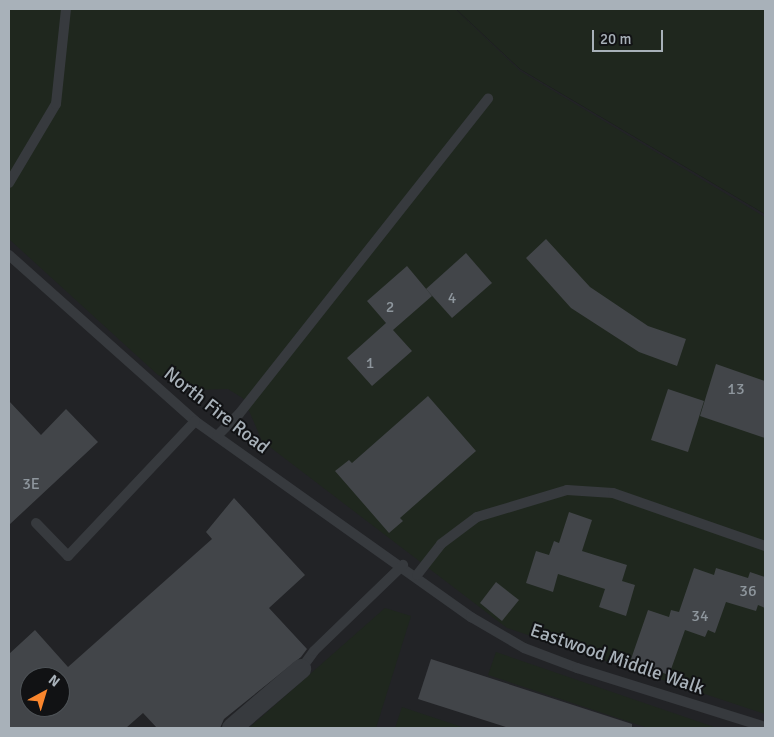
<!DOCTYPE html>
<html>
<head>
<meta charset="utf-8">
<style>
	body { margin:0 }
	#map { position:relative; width:774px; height:737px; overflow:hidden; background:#161719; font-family:Signika,sans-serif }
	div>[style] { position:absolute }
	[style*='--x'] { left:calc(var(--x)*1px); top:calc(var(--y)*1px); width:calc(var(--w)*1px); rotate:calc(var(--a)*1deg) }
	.built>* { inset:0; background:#222326 }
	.green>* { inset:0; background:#1f271e }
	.building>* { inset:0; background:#424549 }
	.lane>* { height:10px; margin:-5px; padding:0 5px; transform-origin:5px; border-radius:5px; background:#373a3e }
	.street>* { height:20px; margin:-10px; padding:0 10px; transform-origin:10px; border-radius:10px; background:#373a3e }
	span { translate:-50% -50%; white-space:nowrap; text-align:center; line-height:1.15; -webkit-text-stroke:4px #111214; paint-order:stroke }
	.number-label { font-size:16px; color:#8e969d }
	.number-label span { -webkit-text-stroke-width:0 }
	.street-label { font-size:19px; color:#a8b1b9 }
	.frame { position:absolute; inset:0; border:10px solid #a8b1b9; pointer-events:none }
	.north { position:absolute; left:20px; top:667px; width:50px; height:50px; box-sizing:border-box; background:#111214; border:1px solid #4d5256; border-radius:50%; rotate:39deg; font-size:14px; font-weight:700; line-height:20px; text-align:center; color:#a8b1b9 }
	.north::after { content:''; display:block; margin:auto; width:18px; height:22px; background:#fa862d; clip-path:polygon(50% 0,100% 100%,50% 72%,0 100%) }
	.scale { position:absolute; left:592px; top:30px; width:71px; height:22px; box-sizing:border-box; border:2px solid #a8b1b9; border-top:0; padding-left:6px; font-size:15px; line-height:18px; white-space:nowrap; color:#a8b1b9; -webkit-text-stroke:4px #111214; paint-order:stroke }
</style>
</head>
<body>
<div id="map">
	<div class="built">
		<div style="clip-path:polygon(evenodd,9px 9px,456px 9px,520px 69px,765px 214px,765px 728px,9px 728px,9px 9px,30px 677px,60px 677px,60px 707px,30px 707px,30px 677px)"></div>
	</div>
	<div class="green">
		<div style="clip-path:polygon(9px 9px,455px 9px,520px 71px,765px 217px,765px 714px,507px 628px,262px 441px,244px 399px,228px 389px,195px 390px,158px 375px,9px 239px)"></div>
		<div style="clip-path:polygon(456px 9px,765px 9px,765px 214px,520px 69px)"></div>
		<div style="clip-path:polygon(385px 608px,411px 616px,376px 728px,249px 728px)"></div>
		<div style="clip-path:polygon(496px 652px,717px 728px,648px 728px,488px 675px)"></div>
		<div style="clip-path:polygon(402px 707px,465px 728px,395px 728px)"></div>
	</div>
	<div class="building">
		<div style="clip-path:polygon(546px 239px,590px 287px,648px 326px,686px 339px,677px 366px,639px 352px,571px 308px,526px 258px)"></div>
		<div style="clip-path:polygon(466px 253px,492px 283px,452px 318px,426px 289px)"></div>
		<div style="clip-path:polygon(407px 266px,432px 296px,393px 330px,412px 351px,372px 386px,347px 358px,386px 323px,367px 301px)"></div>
		<div style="clip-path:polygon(716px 364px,765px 381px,765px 438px,700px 416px)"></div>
		<div style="clip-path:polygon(668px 389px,704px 401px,688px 452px,651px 440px)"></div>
		<div style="clip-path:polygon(428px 396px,476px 451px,400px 518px,403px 521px,389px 533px,335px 471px,349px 460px,352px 463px)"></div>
		<div style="clip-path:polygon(9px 401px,41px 435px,66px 409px,98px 442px,9px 525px)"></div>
		<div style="clip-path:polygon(evenodd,234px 498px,305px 575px,269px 608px,307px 649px,301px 657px,224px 719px,220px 728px,157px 728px,143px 713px,126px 728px,9px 728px,9px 654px,35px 630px,68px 667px,212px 539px,206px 532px,234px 498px,30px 677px,60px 677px,60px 707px,30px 707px,30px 677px)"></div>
		<div style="clip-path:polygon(569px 512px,592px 520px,582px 551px,627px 565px,622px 581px,635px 585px,626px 616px,599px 607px,605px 589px,558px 574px,553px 592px,526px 583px,536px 551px,549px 555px,554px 541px,559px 543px)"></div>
		<div style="clip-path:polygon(694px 568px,714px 575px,716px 568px,748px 578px,750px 572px,765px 577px,765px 608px,758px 605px,756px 611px,726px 602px,715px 633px,708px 630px,705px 637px,685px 630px,669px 675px,630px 662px,648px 610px,669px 617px,671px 610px,679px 612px)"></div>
		<div style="clip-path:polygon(496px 582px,519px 600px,502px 621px,480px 603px)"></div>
		<div style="clip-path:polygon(431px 659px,632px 724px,632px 728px,509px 728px,418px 699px)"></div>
	</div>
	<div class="lane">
		<div style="--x:9;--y:183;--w:92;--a:-59.3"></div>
		<div style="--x:56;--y:104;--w:96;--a:-84"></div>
		<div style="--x:9;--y:255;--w:249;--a:41.7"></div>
		<div style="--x:195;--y:421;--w:339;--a:35.4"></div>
		<div style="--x:471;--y:617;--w:61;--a:30.3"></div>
		<div style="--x:524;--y:648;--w:57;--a:20.7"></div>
		<div style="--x:577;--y:668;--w:197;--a:17.4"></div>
		<div style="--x:217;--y:436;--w:31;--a:-45"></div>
		<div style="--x:239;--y:414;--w:402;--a:-51.7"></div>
		<div style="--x:36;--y:523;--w:46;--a:45.9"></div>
		<div style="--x:68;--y:556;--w:185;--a:-46.7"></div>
		<div style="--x:417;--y:575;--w:39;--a:-52"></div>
		<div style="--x:441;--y:544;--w:45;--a:-36.9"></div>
		<div style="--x:477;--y:517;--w:94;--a:-16.7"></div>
		<div style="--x:567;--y:490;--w:46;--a:3.7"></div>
		<div style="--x:613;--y:493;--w:161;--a:19.2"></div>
		<div style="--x:301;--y:669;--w:22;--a:-54"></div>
		<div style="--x:314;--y:651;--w:124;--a:-44"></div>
	</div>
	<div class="street">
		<div style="--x:232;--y:728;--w:91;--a:-40.5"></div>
	</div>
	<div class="number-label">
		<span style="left:452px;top:298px">4</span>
		<span style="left:390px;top:307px">2</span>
		<span style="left:370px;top:363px">1</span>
		<span style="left:736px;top:389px">13</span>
		<span style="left:31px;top:484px">3E</span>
		<span style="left:748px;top:591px">36</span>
		<span style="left:700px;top:616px">34</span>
	</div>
	<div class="street-label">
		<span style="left:216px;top:411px;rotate:38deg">North Fire Road</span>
		<span style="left:617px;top:660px;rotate:19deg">Eastwood Middle Walk</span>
	</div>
	<div class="frame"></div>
	<div class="north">N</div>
	<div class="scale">20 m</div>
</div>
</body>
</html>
